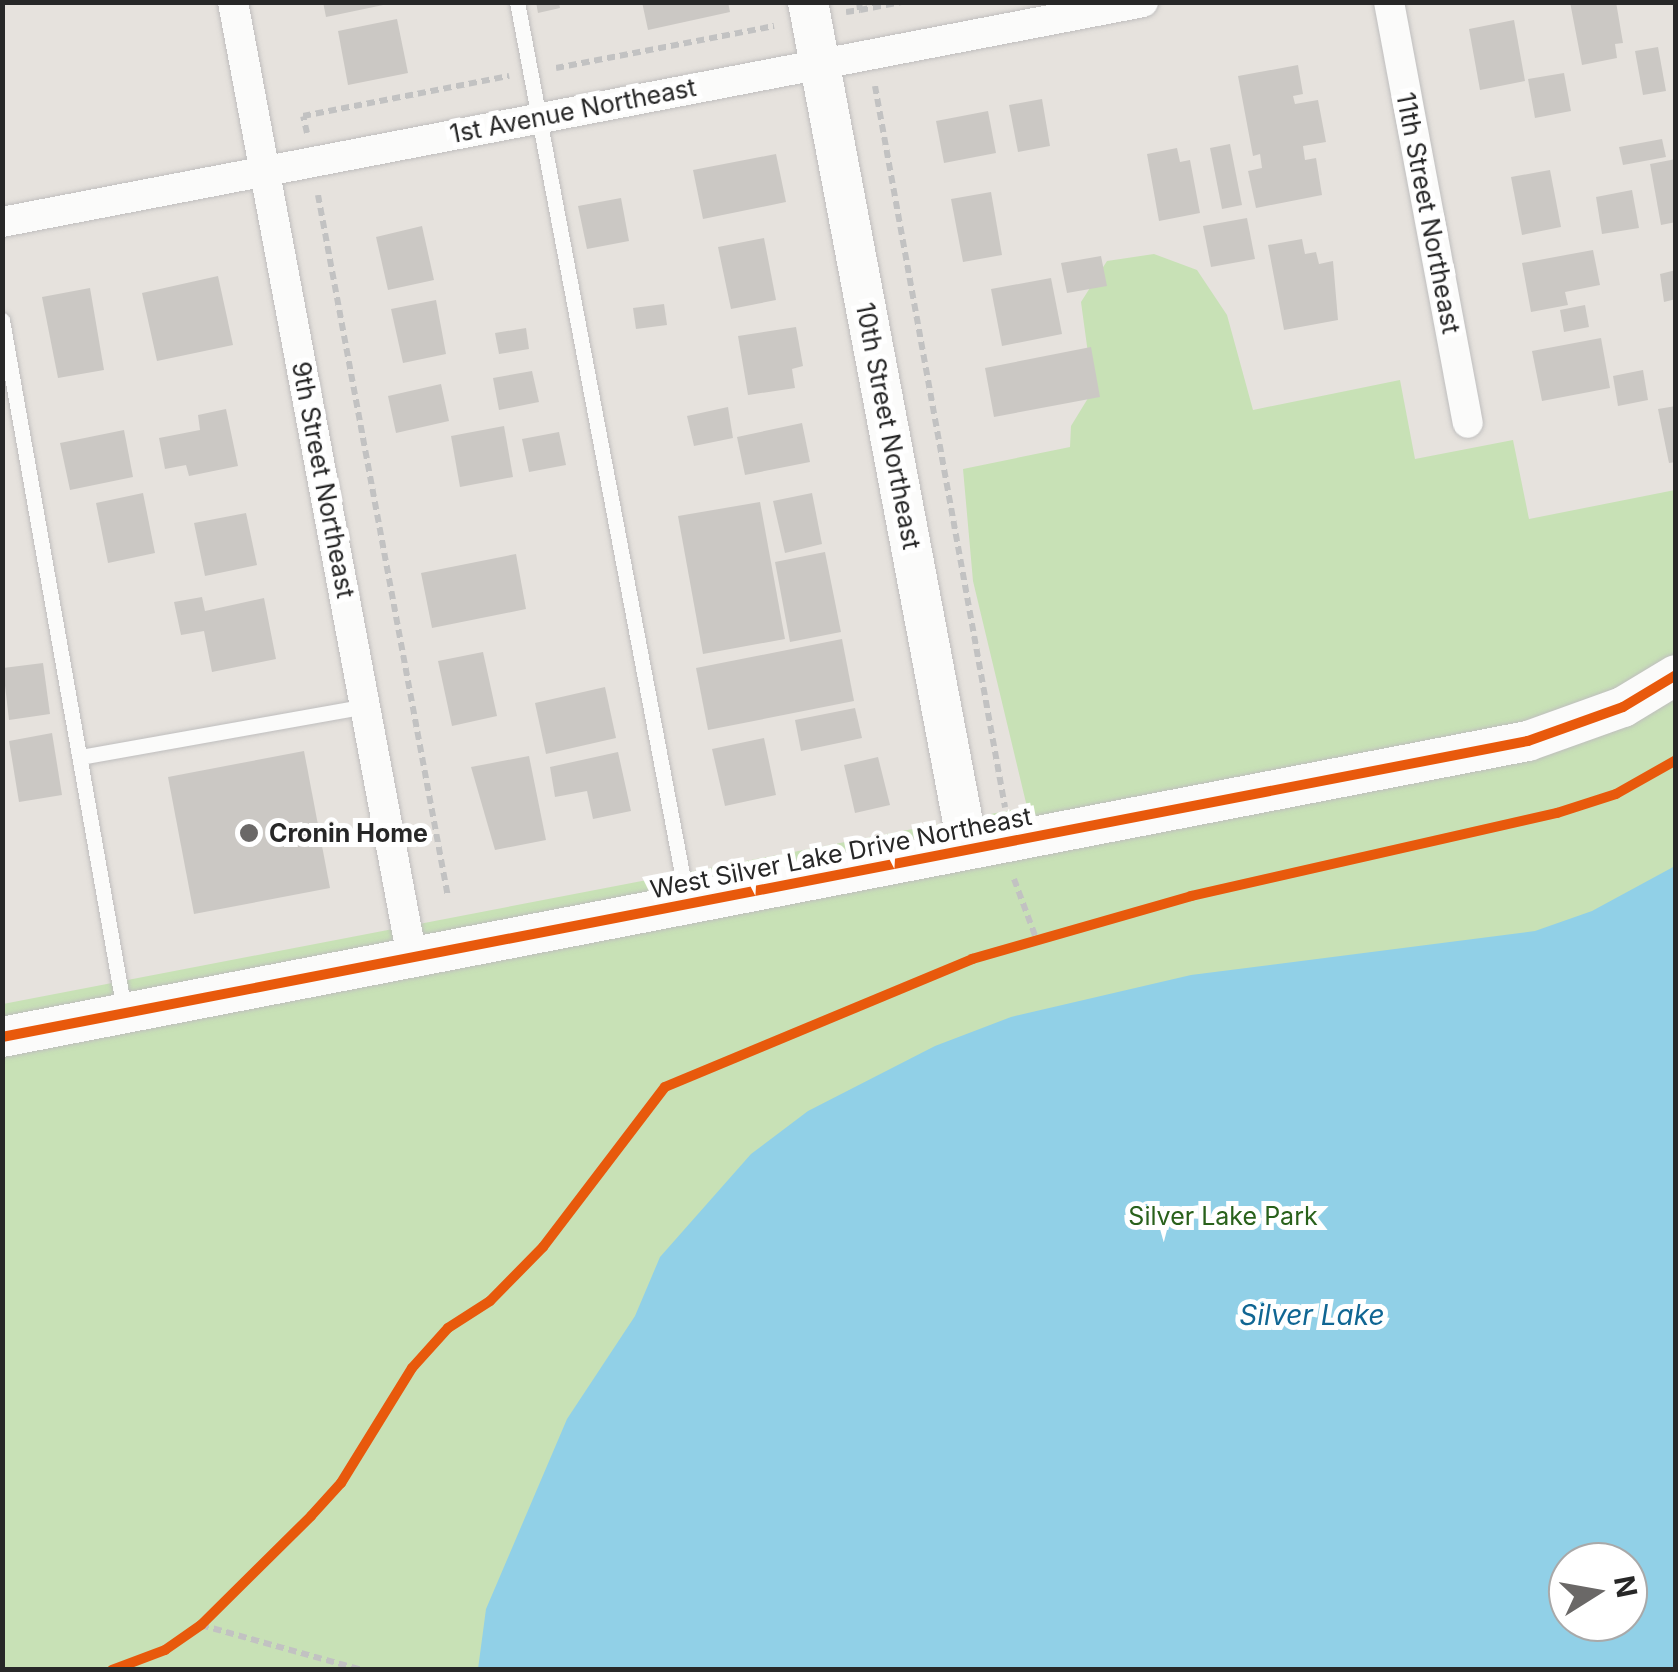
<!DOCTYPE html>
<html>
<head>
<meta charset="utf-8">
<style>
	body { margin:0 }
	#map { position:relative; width:1678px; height:1672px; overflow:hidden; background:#e6e2dd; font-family:Inter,sans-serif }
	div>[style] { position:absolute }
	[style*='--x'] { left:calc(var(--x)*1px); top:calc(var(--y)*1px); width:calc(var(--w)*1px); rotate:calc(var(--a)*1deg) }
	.green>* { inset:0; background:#c8e1b6 }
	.water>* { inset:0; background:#91d0e7 }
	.building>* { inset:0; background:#cbc8c4 }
	.path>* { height:6px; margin-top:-3px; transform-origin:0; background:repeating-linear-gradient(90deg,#c2c2c2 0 8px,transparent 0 13px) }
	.roads { filter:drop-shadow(0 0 2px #bfbebe) drop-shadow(0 0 2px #bfbebe) }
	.lane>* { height:15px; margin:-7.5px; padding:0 7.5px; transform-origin:7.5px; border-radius:7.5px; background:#fbfbfa }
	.street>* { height:30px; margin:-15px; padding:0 15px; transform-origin:15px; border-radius:15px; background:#fbfbfa }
	.secondary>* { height:40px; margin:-20px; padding:0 20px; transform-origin:20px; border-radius:20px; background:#fbfbfa }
	.cycleway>* { height:10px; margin:-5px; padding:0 5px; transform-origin:5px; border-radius:5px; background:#e8590c }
	.dots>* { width:28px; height:28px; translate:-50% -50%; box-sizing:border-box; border:5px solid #fff; border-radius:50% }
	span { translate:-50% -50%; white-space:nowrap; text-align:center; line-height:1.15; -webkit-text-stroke:10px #fff; paint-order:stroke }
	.street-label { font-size:25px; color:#272727 }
	.poi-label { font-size:25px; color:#272727; font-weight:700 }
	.left { translate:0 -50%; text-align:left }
	.park-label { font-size:25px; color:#29611b }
	.water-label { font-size:28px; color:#106693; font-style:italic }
	.frame { position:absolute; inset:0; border:5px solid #272727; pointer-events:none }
	.north { position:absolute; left:1548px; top:1542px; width:100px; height:100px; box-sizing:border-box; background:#fff; border:2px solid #a9a9a9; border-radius:50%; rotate:79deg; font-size:28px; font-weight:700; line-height:40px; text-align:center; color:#272727 }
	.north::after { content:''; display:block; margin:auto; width:35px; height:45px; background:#6a6867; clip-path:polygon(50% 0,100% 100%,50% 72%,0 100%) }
</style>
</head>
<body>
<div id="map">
	<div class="green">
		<div style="clip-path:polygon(evenodd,1154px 254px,1197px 270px,1227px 315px,1253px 410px,1400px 380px,1415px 459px,1513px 440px,1529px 519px,1675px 490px,1675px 1669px,3px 1670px,3px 1004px,1027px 807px,973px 581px,963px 469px,1070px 447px,1071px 426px,1093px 390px,1081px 302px,1107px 261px,1154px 254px,1568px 1562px,1628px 1562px,1628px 1622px,1568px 1622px,1568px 1562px)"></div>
	</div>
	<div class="water">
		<div style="clip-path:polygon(evenodd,1675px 866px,1675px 1669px,478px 1669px,486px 1609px,567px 1419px,635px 1316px,660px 1257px,751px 1154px,808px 1111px,935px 1046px,1011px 1017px,1191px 975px,1535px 931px,1592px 911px,1675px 866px,1568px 1562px,1628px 1562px,1628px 1622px,1568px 1622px,1568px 1562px)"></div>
	</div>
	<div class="building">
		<div style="clip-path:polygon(323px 2px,388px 2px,388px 4px,326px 17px)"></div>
		<div style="clip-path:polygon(536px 2px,559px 2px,560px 8px,538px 13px)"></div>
		<div style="clip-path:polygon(642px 2px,728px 2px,730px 12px,648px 30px)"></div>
		<div style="clip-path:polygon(1570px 2px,1616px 2px,1623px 43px,1615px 44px,1617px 58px,1582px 65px)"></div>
		<div style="clip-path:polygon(397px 19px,408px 73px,348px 85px,338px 31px)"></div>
		<div style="clip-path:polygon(1514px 20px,1525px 81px,1480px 90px,1469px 29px)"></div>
		<div style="clip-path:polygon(1658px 47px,1666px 91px,1643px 95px,1635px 51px)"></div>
		<div style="clip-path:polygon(1298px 65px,1303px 94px,1293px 96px,1295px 104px,1318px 100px,1326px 142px,1303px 146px,1305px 160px,1316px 158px,1322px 195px,1256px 208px,1248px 171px,1262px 168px,1260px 154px,1253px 156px,1238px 76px)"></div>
		<div style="clip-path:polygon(1564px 73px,1571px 111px,1535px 118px,1528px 79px)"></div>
		<div style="clip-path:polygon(1042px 99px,1050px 146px,1018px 152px,1009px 105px)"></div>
		<div style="clip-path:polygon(988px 111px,996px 153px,944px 163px,936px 121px)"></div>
		<div style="clip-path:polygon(1662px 139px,1666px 157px,1623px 165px,1619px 147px)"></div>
		<div style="clip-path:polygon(1230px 144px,1242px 205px,1222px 209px,1210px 148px)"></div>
		<div style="clip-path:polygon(1177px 148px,1180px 162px,1190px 160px,1200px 213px,1159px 221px,1147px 154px)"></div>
		<div style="clip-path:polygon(776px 154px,786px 202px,703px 219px,693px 170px)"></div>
		<div style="clip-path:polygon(1676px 159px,1676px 222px,1661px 225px,1650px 164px)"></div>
		<div style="clip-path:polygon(1550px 170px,1561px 227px,1522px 235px,1511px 177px)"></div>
		<div style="clip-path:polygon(1632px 190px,1639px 228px,1602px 234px,1596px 197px)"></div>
		<div style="clip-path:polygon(991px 192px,1002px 255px,963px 262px,951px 199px)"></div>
		<div style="clip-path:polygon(621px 198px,629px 241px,587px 249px,578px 206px)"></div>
		<div style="clip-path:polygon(1247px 218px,1255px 259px,1211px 267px,1203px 226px)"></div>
		<div style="clip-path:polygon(422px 226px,434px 280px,388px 290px,376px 237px)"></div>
		<div style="clip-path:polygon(764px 238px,776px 300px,731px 309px,718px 247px)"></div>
		<div style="clip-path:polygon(1302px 239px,1305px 254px,1316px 252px,1319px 264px,1333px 261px,1338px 320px,1284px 330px,1268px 245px)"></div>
		<div style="clip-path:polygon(1593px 250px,1600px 285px,1565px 292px,1568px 305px,1531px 312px,1522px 263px)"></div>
		<div style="clip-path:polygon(1101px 256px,1107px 286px,1067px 293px,1061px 263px)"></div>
		<div style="clip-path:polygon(1676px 270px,1676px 299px,1664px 302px,1660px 274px)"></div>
		<div style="clip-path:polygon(218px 276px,233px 345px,157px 361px,142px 293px)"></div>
		<div style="clip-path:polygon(1051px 278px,1062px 334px,1002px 346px,991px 289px)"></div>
		<div style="clip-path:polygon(90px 288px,104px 370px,58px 378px,42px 297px)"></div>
		<div style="clip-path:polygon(436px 300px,446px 354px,403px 363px,391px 309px)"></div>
		<div style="clip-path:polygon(664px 304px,667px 325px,636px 329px,633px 308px)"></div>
		<div style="clip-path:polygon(1585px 305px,1589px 327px,1564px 332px,1560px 310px)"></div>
		<div style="clip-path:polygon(796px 327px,803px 366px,792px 369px,795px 388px,748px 395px,738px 336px)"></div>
		<div style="clip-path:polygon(526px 328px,529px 349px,499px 354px,495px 333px)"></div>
		<div style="clip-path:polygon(1601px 338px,1610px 388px,1542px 401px,1532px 351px)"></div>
		<div style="clip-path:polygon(1091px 347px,1100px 397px,994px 417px,985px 368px)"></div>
		<div style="clip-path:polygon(1643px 370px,1648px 400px,1618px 406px,1613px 376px)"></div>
		<div style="clip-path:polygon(532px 371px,539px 402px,499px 410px,493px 378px)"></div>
		<div style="clip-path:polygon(441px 384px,449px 421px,396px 433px,388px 396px)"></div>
		<div style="clip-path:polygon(1676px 406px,1676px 462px,1669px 463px,1658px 409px)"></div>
		<div style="clip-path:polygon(728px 407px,733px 438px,694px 446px,687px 416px)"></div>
		<div style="clip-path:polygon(226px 409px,238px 466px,189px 476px,186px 465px,165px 469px,159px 438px,200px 430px,198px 415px)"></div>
		<div style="clip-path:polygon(802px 423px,810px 462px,745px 475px,737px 437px)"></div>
		<div style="clip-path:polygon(504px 426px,513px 477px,460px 487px,451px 436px)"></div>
		<div style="clip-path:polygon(124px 430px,133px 477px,70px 490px,60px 443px)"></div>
		<div style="clip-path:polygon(559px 432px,566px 465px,529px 472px,522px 439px)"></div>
		<div style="clip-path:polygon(143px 493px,155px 553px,108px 563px,96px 503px)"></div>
		<div style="clip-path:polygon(812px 493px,822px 544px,785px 553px,773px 501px)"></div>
		<div style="clip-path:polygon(760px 502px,785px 639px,703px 654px,678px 516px)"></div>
		<div style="clip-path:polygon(246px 513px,257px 565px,205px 576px,194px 523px)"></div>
		<div style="clip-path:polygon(825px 552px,841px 632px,790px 642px,775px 562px)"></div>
		<div style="clip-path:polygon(516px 554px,526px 609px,432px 628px,421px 573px)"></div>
		<div style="clip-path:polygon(202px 597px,205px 611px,264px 598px,276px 659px,212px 672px,204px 631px,181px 635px,174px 602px)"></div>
		<div style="clip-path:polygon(842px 639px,854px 701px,708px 730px,696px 668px)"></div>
		<div style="clip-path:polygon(483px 652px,497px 716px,452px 726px,438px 661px)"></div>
		<div style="clip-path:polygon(43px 663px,50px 714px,9px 720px,3px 668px)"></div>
		<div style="clip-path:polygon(605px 687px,616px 738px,546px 754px,535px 703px)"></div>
		<div style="clip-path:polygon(855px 708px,862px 738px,801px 751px,795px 720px)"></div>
		<div style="clip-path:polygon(52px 733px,62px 795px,19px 802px,9px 741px)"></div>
		<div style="clip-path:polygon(764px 738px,776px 795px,725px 806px,712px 749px)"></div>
		<div style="clip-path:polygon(304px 751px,330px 888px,194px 914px,168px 777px)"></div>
		<div style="clip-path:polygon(618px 752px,631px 811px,593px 819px,587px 791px,555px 797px,550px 767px)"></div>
		<div style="clip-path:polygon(529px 756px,546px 840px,495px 850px,471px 767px)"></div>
		<div style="clip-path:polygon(878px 757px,890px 805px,855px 813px,844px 765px)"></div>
	</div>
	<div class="path">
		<div style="--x:860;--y:10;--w:42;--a:-11"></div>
		<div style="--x:846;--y:12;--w:14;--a:-8"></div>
		<div style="--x:860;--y:10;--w:8;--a:-97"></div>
		<div style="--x:556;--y:68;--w:222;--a:-10.9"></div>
		<div style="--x:875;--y:86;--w:733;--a:79.78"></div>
		<div style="--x:307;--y:133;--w:17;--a:-103"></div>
		<div style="--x:303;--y:116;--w:210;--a:-11"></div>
		<div style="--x:318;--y:195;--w:714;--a:79.51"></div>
		<div style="--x:1014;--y:879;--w:63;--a:69.6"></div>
		<div style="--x:201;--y:1625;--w:167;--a:15.6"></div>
	</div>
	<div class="roads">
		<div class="lane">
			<div style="--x:517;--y:2;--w:914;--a:79.28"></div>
			<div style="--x:2;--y:320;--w:701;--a:79.97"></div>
			<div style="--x:80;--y:757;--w:290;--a:-10.1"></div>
		</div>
		<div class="street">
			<div style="--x:233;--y:2;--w:973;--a:79.39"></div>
			<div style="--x:1389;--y:2;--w:428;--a:79.4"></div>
			<div style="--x:2;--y:222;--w:1162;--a:-10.91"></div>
		</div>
		<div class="secondary">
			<div style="--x:808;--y:2;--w:862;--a:79.3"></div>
			<div style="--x:2;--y:1037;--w:1554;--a:-10.98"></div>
			<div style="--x:1528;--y:741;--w:101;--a:-19.7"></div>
			<div style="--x:1623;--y:707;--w:62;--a:-31.1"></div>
		</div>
	</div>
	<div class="cycleway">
		<div style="--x:2;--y:1037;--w:1554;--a:-10.98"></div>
		<div style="--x:1528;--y:741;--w:101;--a:-19.7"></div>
		<div style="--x:1623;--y:707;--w:62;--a:-31.1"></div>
		<div style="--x:112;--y:1670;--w:57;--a:-20.7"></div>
		<div style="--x:165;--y:1650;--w:44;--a:-34.8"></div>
		<div style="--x:201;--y:1625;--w:155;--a:-44.7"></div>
		<div style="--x:311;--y:1516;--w:45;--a:-47.7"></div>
		<div style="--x:341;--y:1483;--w:135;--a:-58.3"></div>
		<div style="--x:412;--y:1368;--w:54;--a:-48"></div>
		<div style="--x:448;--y:1328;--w:50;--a:-32.7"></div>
		<div style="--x:490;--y:1301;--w:76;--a:-45.5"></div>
		<div style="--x:543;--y:1247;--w:201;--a:-52.7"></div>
		<div style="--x:665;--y:1087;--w:333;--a:-22.6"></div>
		<div style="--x:972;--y:959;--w:228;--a:-16"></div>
		<div style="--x:1191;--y:896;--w:375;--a:-12.8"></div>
		<div style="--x:1557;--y:813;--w:62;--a:-17.9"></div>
		<div style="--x:1616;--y:794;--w:69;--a:-29.5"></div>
	</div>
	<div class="dots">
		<div style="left:249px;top:833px;background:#6a6867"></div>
	</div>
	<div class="street-label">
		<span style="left:573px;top:111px;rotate:-11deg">1st Avenue Northeast</span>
		<span style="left:1428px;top:213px;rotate:79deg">11th Street Northeast</span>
		<span style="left:888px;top:426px;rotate:79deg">10th Street Northeast</span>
		<span style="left:323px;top:480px;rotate:79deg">9th Street Northeast</span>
		<span style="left:841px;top:853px;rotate:-11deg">West Silver Lake Drive Northeast</span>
	</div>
	<div class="poi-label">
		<span class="left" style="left:269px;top:833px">Cronin Home</span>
	</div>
	<div class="park-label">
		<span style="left:1223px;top:1216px">Silver Lake Park</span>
	</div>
	<div class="water-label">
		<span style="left:1312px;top:1315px">Silver Lake</span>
	</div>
	<div class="frame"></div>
	<div class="north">N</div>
</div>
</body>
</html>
